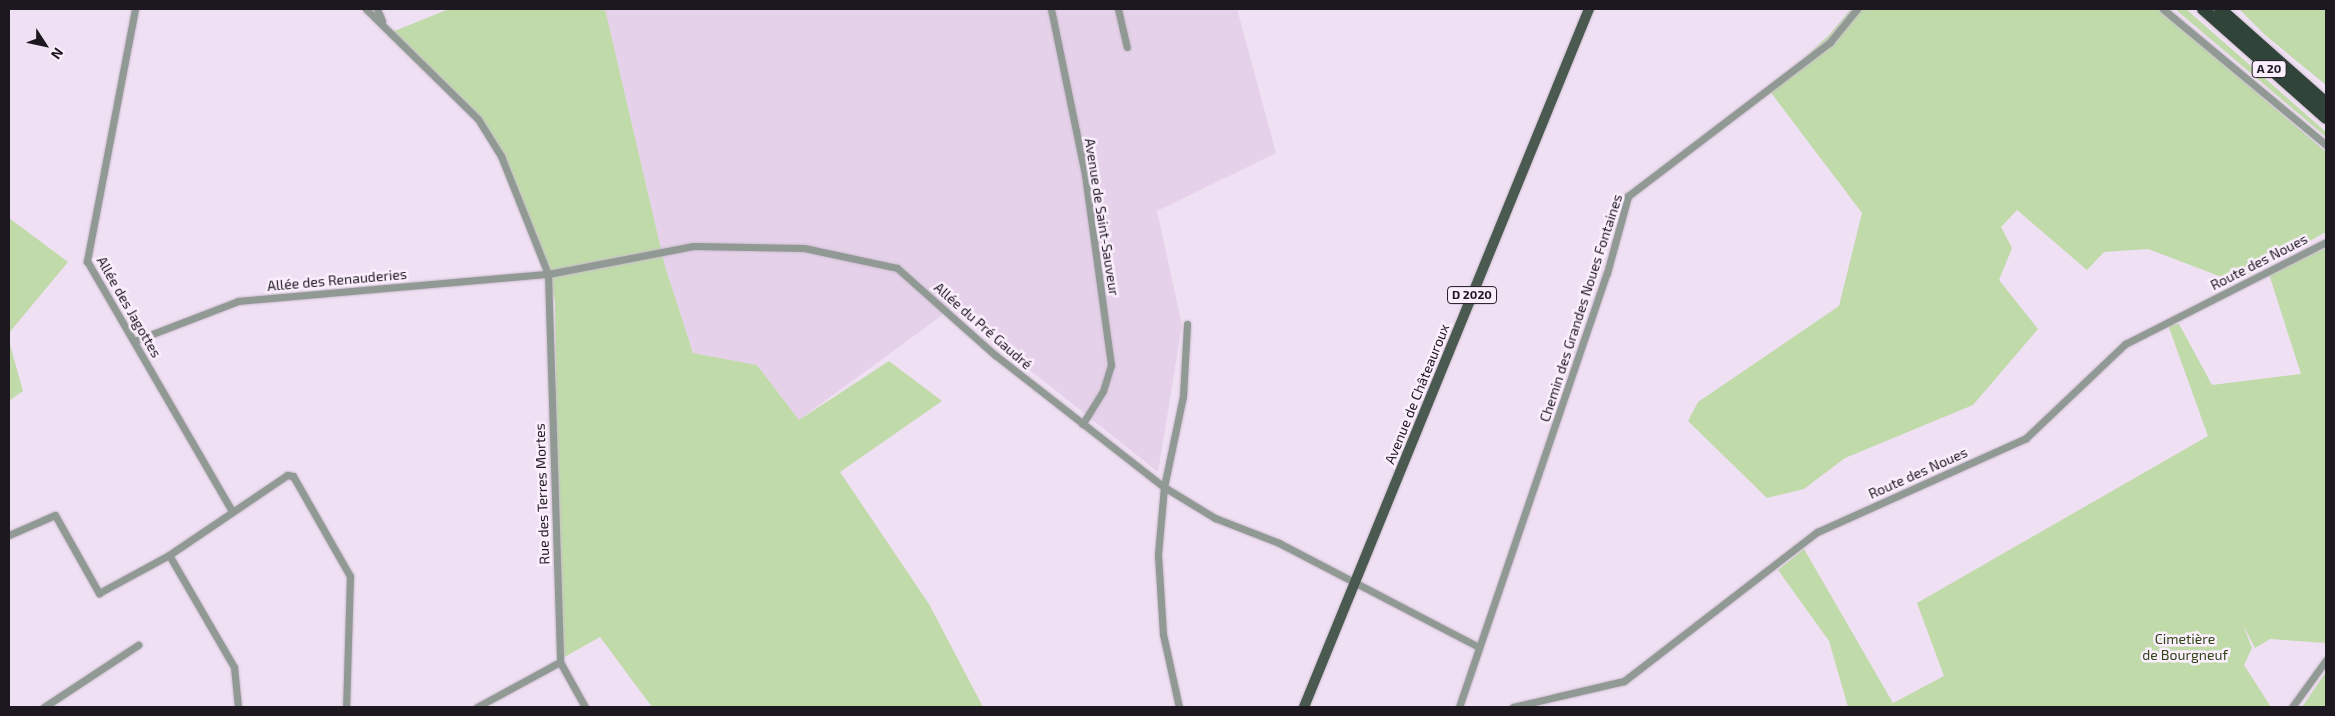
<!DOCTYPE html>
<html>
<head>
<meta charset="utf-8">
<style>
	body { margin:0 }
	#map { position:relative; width:2335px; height:716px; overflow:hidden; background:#f0e0f3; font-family:"Exo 2",sans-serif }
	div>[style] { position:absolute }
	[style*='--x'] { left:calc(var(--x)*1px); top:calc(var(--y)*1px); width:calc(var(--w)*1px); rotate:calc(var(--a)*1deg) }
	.built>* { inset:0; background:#e5d1e9 }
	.green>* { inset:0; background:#c0daaa }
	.roads { filter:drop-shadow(0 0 1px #cabccd) drop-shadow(0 0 1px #cabccd) }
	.street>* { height:7px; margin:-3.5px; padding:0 3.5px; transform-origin:3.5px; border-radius:3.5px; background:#909993 }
	.primary>* { height:10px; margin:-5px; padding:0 5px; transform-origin:5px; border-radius:5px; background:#4a5a50 }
	.highway>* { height:12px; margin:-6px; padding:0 6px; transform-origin:6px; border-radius:6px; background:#314439 }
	span { translate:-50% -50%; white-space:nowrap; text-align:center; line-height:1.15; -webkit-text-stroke:5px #fbeffe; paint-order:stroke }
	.shield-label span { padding:1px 4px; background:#fbeffe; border:1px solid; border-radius:4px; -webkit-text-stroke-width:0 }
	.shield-label { font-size:12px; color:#1d181f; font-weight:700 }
	.street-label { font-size:14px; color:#1d181f }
	.park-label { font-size:14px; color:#2e4414 }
	.frame { position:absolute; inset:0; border:10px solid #1d181f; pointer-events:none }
	.north { position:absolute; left:20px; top:20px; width:50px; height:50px; -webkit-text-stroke:4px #fbeffe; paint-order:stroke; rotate:125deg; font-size:14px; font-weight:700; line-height:20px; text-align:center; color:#1d181f }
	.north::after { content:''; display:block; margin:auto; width:18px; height:22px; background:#1d181f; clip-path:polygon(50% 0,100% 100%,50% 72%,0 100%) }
</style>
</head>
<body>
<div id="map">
	<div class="built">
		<div style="clip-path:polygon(605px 9px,1237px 9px,1276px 153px,1157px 211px,1182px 325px,1158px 472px,952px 308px,799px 420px,757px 365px,693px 353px,665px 266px)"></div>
	</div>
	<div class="green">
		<div style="clip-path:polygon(449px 9px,605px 9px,665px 266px,693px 353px,757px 365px,799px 420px,889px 361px,942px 401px,840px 472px,929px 604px,983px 707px,652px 707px,600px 637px,559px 660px,555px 300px,536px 235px,503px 161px,478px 120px,392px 32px)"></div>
		<div style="clip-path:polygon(1851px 9px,2159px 9px,2326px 152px,2326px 232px,2235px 282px,2148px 249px,2104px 252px,2087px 270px,2017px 210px,2001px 227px,2012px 248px,1999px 280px,2038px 329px,1973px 405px,1845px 458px,1804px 489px,1767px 498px,1688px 421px,1698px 402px,1839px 306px,1862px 213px,1769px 90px,1829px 35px)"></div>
		<div style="clip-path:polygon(2175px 9px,2186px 9px,2326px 132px,2326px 137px)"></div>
		<div style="clip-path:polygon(2239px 9px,2326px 9px,2326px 85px,2265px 35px)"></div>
		<div style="clip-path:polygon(9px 218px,68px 262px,9px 333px)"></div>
		<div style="clip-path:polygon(2326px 248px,2326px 643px,2270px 639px,2255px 648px,2243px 625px,2252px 648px,2244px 665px,2271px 707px,1848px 707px,1829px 641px,1778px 570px,1804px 549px,1893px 703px,1944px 676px,1917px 603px,2208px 436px,2168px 325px,2179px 324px,2212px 385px,2301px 374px,2269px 274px)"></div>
		<div style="clip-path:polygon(9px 341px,23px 391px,9px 401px)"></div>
		<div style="clip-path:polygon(2326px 672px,2326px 707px,2302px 707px)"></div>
	</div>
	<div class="roads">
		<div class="street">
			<div style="--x:135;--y:9;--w:257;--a:100.8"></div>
			<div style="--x:87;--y:261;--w:289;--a:59.9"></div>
			<div style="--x:366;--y:9;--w:157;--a:44.5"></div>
			<div style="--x:478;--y:119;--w:44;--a:58.1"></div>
			<div style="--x:501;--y:156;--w:127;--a:68.3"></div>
			<div style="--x:548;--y:274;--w:388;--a:88.2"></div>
			<div style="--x:560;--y:662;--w:51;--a:60.9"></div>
			<div style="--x:377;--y:9;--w:13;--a:67"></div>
			<div style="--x:1051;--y:9;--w:169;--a:78.4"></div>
			<div style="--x:1085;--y:175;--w:192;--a:82.2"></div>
			<div style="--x:1111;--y:365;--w:27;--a:107"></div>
			<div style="--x:1103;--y:391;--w:39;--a:122"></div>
			<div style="--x:1118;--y:9;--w:39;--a:77"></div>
			<div style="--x:2163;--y:9;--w:212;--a:39.8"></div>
			<div style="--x:134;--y:341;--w:111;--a:-21"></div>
			<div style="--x:238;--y:301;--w:311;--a:-5"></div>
			<div style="--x:548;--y:274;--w:148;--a:-10.9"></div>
			<div style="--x:693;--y:246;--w:111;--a:1"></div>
			<div style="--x:804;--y:248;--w:95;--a:12.1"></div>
			<div style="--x:897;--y:268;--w:131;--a:41.6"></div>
			<div style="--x:995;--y:355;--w:214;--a:38"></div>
			<div style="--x:1164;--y:487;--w:60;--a:31.3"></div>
			<div style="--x:1215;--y:518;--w:69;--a:21.3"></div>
			<div style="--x:1279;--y:543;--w:225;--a:27.5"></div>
			<div style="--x:9;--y:535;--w:50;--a:-23.5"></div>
			<div style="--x:55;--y:515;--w:90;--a:60.6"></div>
			<div style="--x:99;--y:593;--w:80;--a:-28.5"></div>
			<div style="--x:44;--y:707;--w:113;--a:-33.4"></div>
			<div style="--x:238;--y:707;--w:40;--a:-95.7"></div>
			<div style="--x:234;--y:667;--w:129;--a:-120.1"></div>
			<div style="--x:169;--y:555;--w:143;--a:-34.1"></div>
			<div style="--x:287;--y:475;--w:6;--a:9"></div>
			<div style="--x:293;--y:476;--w:115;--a:60.3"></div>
			<div style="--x:350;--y:576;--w:131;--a:91.7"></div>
			<div style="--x:477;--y:707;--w:94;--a:-28.5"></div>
			<div style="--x:1179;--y:707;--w:75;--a:-102.4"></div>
			<div style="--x:1163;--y:634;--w:80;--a:-93.6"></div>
			<div style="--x:1158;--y:554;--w:67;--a:-84.9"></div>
			<div style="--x:1164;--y:487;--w:93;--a:-78.2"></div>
			<div style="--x:1183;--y:396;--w:72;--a:-86.8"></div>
			<div style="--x:1459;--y:707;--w:459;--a:-71.2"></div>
			<div style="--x:1607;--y:273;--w:80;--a:-74.7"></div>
			<div style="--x:1628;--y:196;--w:254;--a:-37.3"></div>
			<div style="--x:1830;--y:42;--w:43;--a:-50.7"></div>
			<div style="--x:1513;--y:707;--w:114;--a:-13.2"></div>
			<div style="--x:1624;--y:681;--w:244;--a:-37.7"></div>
			<div style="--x:1817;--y:532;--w:229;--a:-24.2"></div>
			<div style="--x:2026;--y:438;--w:137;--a:-43.5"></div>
			<div style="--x:2125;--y:344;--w:225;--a:-26.9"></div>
			<div style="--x:2292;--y:707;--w:58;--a:-54.1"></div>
		</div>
		<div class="primary">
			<div style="--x:1304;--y:707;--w:754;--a:-67.79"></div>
		</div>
		<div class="highway">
			<div style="--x:2203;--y:9;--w:164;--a:41.5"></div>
			<div style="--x:2220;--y:9;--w:142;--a:41.6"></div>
		</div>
	</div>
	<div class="shield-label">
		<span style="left:2269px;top:69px">A 20</span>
		<span style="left:1472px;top:295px">D 2020</span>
	</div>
	<div class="street-label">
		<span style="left:1102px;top:217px;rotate:81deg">Avenue de Saint-Sauveur</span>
		<span style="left:2259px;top:262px;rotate:-27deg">Route des Noues</span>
		<span style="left:337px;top:280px;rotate:-5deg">Allée des Renauderies</span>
		<span style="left:129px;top:307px;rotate:60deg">Allée des Jagottes</span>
		<span style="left:1581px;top:308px;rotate:-72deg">Chemin des Grandes Noues Fontaines</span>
		<span style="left:983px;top:326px;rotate:41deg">Allée du Pré Gaudré</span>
		<span style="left:1417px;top:394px;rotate:-68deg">Avenue de Châteauroux</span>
		<span style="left:1918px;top:473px;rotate:-24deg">Route des Noues</span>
		<span style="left:542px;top:494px;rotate:-92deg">Rue des Terres Mortes</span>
	</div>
	<div class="park-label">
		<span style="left:2185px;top:647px">Cimetière<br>de Bourgneuf</span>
	</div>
	<div class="frame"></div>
	<div class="north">N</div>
</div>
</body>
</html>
